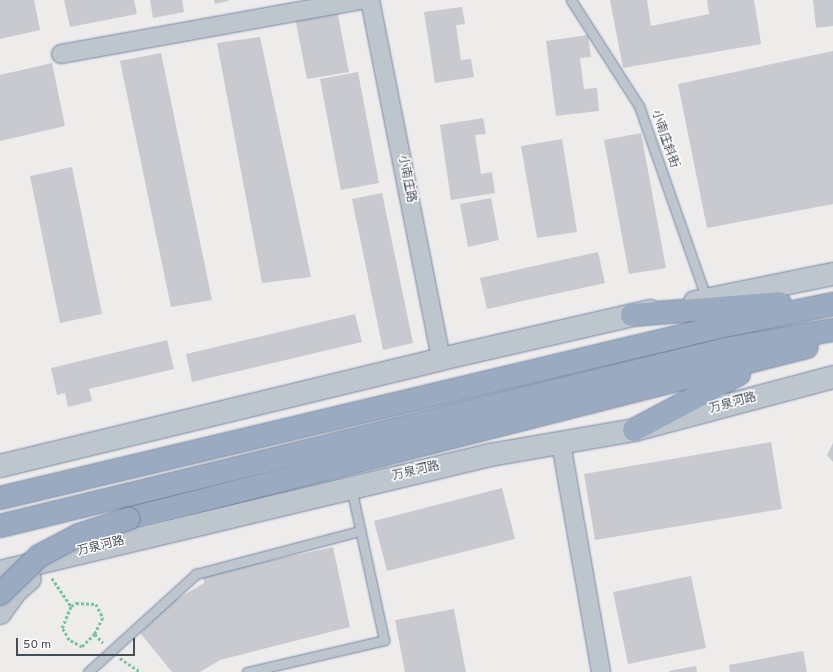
<!DOCTYPE html>
<html>
<head>
<meta charset="utf-8">
<style>
	body { margin:0 }
	#map { position:relative; width:833px; height:672px; overflow:hidden; background:#eeebeb; font-family:Overpass,"Noto Sans SC",sans-serif }
	div>[style] { position:absolute }
	[style*='--x'] { left:calc(var(--x)*1px); top:calc(var(--y)*1px); width:calc(var(--w)*1px); rotate:calc(var(--a)*1deg) }
	.building>* { inset:0; background:#c8cad0 }
	.path>* { height:2.5px; margin-top:-1.25px; transform-origin:0; background:repeating-linear-gradient(90deg,#77c4a2 0 3px,transparent 0 5px) }
	.roads { filter:drop-shadow(0 0 1px #7286a2) drop-shadow(0 0 1px #7286a2) }
	.service>* { height:9px; margin:-4.5px; padding:0 4.5px; transform-origin:4.5px; border-radius:4.5px; background:#bdc5cd }
	.minor>* { height:18px; margin:-9px; padding:0 9px; transform-origin:9px; border-radius:9px; background:#bdc5cd }
	.tertiary>* { height:22px; margin:-11px; padding:0 11px; transform-origin:11px; border-radius:11px; background:#bdc5cd }
	.trunk>* { height:22px; margin:-11px; padding:0 11px; transform-origin:11px; border-radius:11px; background:#9aaac0 }
	.bridges { filter:drop-shadow(0 0 1px #7286a2) drop-shadow(0 0 1px #7286a2) }
	.trunk-bridge>* { height:22px; margin:-11px; padding:0 11px; transform-origin:11px; border-radius:11px; background:#9aaac0 }
	span { translate:-50% -50%; white-space:nowrap; text-align:center; line-height:1.15; -webkit-text-stroke:3px #fff; paint-order:stroke }
	.street-label { font-size:12px; color:#454d57 }
	.scale { position:absolute; left:16px; top:638px; width:119px; height:18px; box-sizing:border-box; border:2px solid #454d57; border-top:0; padding-left:5px; font-size:12px; line-height:14px; white-space:nowrap; color:#454d57; -webkit-text-stroke:3px #fff; paint-order:stroke }
</style>
</head>
<body>
<div id="map">
	<div class="building">
		<div style="clip-path:polygon(0 0,34px 0,40px 30px,0 39px)"></div>
		<div style="clip-path:polygon(64px 0,134px 0,137px 14px,70px 27px)"></div>
		<div style="clip-path:polygon(150px 0,182px 0,184px 12px,153px 18px)"></div>
		<div style="clip-path:polygon(214px 0,228px 0,228px 1px,215px 4px)"></div>
		<div style="clip-path:polygon(610px 0,647px 0,651px 26px,709px 14px,707px 0,754px 0,761px 44px,623px 68px)"></div>
		<div style="clip-path:polygon(813px 0,833px 0,833px 26px,816px 28px)"></div>
		<div style="clip-path:polygon(462px 7px,465px 24px,456px 25px,461px 60px,471px 59px,474px 77px,435px 83px,424px 12px)"></div>
		<div style="clip-path:polygon(337px 10px,349px 72px,307px 79px,295px 18px)"></div>
		<div style="clip-path:polygon(588px 35px,591px 57px,580px 58px,584px 89px,597px 88px,599px 111px,556px 116px,546px 41px)"></div>
		<div style="clip-path:polygon(260px 37px,311px 277px,262px 283px,217px 43px)"></div>
		<div style="clip-path:polygon(833px 51px,833px 204px,707px 228px,678px 84px)"></div>
		<div style="clip-path:polygon(161px 53px,212px 300px,171px 307px,120px 61px)"></div>
		<div style="clip-path:polygon(52px 63px,65px 126px,0 141px,0 75px)"></div>
		<div style="clip-path:polygon(358px 72px,379px 183px,341px 190px,320px 79px)"></div>
		<div style="clip-path:polygon(483px 118px,486px 134px,475px 135px,481px 174px,492px 172px,495px 193px,451px 200px,440px 125px)"></div>
		<div style="clip-path:polygon(641px 133px,666px 268px,629px 274px,604px 140px)"></div>
		<div style="clip-path:polygon(562px 139px,577px 232px,537px 238px,521px 146px)"></div>
		<div style="clip-path:polygon(72px 167px,102px 314px,60px 323px,30px 176px)"></div>
		<div style="clip-path:polygon(382px 193px,413px 343px,383px 350px,352px 199px)"></div>
		<div style="clip-path:polygon(491px 198px,499px 240px,468px 247px,460px 204px)"></div>
		<div style="clip-path:polygon(598px 252px,605px 283px,487px 309px,480px 278px)"></div>
		<div style="clip-path:polygon(355px 314px,362px 342px,192px 382px,186px 354px)"></div>
		<div style="clip-path:polygon(167px 340px,174px 369px,89px 389px,92px 401px,68px 407px,65px 393px,57px 395px,51px 368px)"></div>
		<div style="clip-path:polygon(771px 442px,782px 509px,595px 540px,584px 474px)"></div>
		<div style="clip-path:polygon(833px 443px,833px 462px,827px 455px)"></div>
		<div style="clip-path:polygon(502px 488px,515px 539px,387px 571px,374px 521px)"></div>
		<div style="clip-path:polygon(333px 547px,350px 627px,220px 660px,200px 672px,172px 672px,140px 633px,172px 602px,204px 583px,203px 575px)"></div>
		<div style="clip-path:polygon(691px 576px,706px 648px,628px 664px,613px 592px)"></div>
		<div style="clip-path:polygon(454px 609px,466px 672px,405px 672px,395px 620px)"></div>
		<div style="clip-path:polygon(803px 651px,807px 672px,730px 672px,729px 665px)"></div>
		<div style="clip-path:polygon(696px 666px,697px 672px,669px 672px,669px 671px)"></div>
	</div>
	<div class="path">
		<div style="--x:52;--y:578;--w:34;--a:56"></div>
		<div style="--x:95;--y:634;--w:18;--a:135"></div>
		<div style="--x:82;--y:647;--w:15;--a:-152"></div>
		<div style="--x:69;--y:640;--w:14;--a:-120"></div>
		<div style="--x:62;--y:628;--w:24;--a:-68"></div>
		<div style="--x:71;--y:606;--w:6;--a:-31"></div>
		<div style="--x:76;--y:603;--w:20;--a:3"></div>
		<div style="--x:96;--y:604;--w:16;--a:63"></div>
		<div style="--x:103;--y:618;--w:18;--a:117"></div>
		<div style="--x:95;--y:634;--w:12;--a:48"></div>
		<div style="--x:120;--y:658;--w:25;--a:34"></div>
	</div>
	<div class="roads">
		<div class="service">
			<div style="--x:571;--y:0;--w:126;--a:57.3"></div>
			<div style="--x:639;--y:106;--w:206;--a:70.7"></div>
			<div style="--x:88;--y:672;--w:146;--a:-42.2"></div>
			<div style="--x:196;--y:574;--w:170;--a:-14.7"></div>
			<div style="--x:247;--y:672;--w:141;--a:-13.1"></div>
			<div style="--x:384;--y:640;--w:156;--a:-102.2"></div>
		</div>
		<div class="minor">
			<div style="--x:370;--y:0;--w:366;--a:78.8"></div>
			<div style="--x:61;--y:54;--w:305;--a:-10.2"></div>
			<div style="--x:561;--y:443;--w:232;--a:80.1"></div>
		</div>
		<div class="tertiary">
			<div style="--x:695;--y:302;--w:141;--a:-11.5"></div>
			<div style="--x:0;--y:466;--w:454;--a:-13.6"></div>
			<div style="--x:441;--y:359;--w:215;--a:-12.9"></div>
			<div style="--x:0;--y:572;--w:504;--a:-13.43"></div>
			<div style="--x:490;--y:455;--w:146;--a:-9.8"></div>
			<div style="--x:634;--y:430;--w:206;--a:-14.9"></div>
			<div style="--x:0;--y:613;--w:27;--a:-54"></div>
			<div style="--x:16;--y:591;--w:18;--a:-41"></div>
		</div>
		<div class="trunk">
			<div style="--x:632;--y:315;--w:148;--a:-4.6"></div>
			<div style="--x:634;--y:430;--w:119;--a:-28.1"></div>
			<div style="--x:0;--y:498;--w:739;--a:-13.38"></div>
			<div style="--x:719;--y:327;--w:116;--a:-11.4"></div>
			<div style="--x:128;--y:519;--w:700;--a:-14.21"></div>
			<div style="--x:0;--y:526;--w:747;--a:-13.7"></div>
			<div style="--x:726;--y:349;--w:109;--a:-10.1"></div>
		</div>
	</div>
	<div class="bridges">
		<div class="trunk-bridge">
			<div style="--x:0;--y:594;--w:54;--a:-44.3"></div>
			<div style="--x:39;--y:556;--w:45;--a:-27.7"></div>
			<div style="--x:79;--y:535;--w:52;--a:-18.1"></div>
		</div>
	</div>
	<div class="street-label">
		<span style="left:664px;top:139px;rotate:71deg">小南庄斜街</span>
		<span style="left:406px;top:179px;rotate:79deg">小南庄路</span>
		<span style="left:733px;top:404px;rotate:-15deg">万泉河路</span>
		<span style="left:416px;top:472px;rotate:-13deg">万泉河路</span>
		<span style="left:101px;top:547px;rotate:-14deg">万泉河路</span>
	</div>
	<div class="scale">50 m</div>
</div>
</body>
</html>
